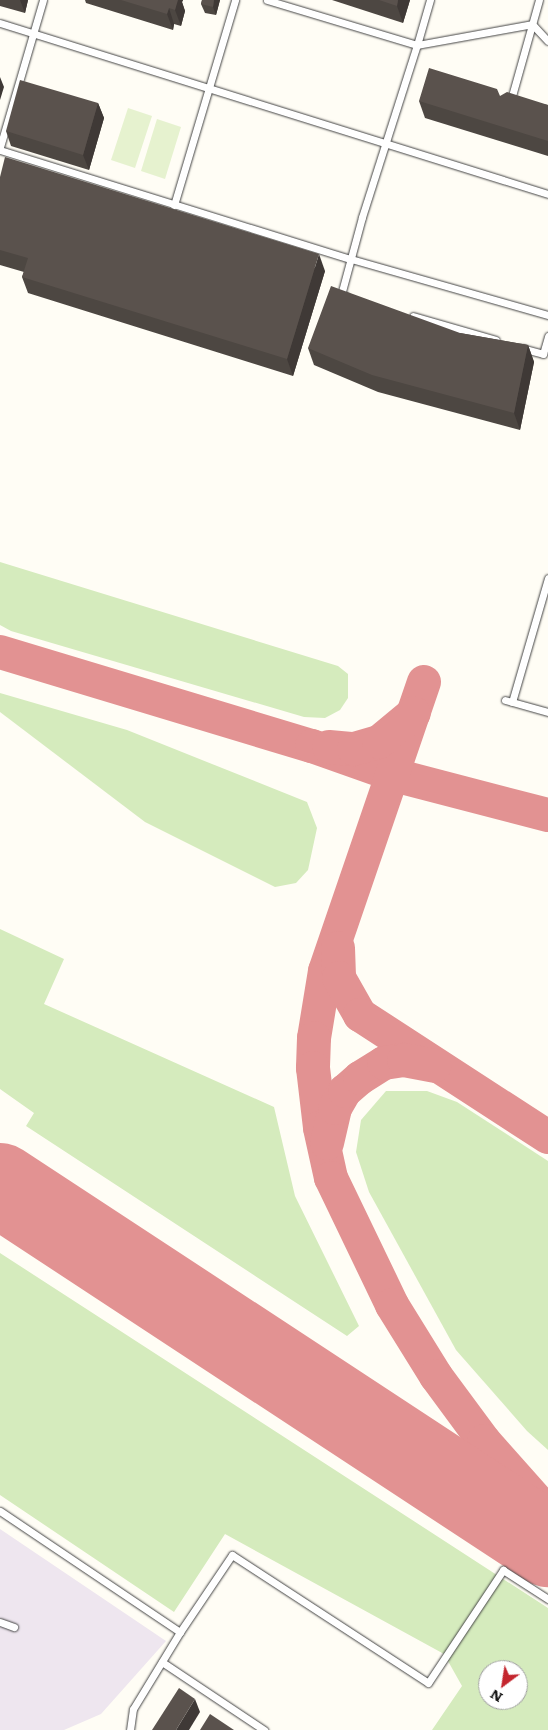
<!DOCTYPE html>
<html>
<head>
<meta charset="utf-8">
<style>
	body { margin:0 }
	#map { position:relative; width:548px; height:1730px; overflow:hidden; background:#fffdf5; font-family:Literata,serif }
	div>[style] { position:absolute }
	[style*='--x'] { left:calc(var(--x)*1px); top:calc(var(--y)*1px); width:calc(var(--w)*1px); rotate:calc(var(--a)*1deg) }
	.industrial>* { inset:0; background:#eee6ef }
	.green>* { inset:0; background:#d5ebbd }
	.pitch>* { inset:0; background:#e6f2cf }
	.taxiway>* { height:34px; margin:-17px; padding:0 17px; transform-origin:17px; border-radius:17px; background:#e29292 }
	.runway>* { height:84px; margin:-42px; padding:0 42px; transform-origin:42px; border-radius:42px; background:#e29292 }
	.roads { filter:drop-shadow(0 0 1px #444) drop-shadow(0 0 1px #444) }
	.lane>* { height:7px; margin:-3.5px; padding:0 3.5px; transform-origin:3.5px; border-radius:3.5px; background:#fff }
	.wall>* { inset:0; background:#4d4742 }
	.shaded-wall>* { inset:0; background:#3f3936 }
	.building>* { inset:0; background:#5a524d }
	span { translate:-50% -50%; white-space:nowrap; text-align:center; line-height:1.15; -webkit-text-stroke:5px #fff; paint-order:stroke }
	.north { position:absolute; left:478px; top:1660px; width:50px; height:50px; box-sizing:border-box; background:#fff; border:1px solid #a0a0a0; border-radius:50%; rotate:211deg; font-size:14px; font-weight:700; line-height:20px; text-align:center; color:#111 }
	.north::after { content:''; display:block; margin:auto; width:18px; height:22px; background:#c4262e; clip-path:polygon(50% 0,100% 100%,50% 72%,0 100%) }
</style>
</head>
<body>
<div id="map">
	<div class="industrial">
		<div style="clip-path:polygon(0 1529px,166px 1641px,101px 1714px,64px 1730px,0 1730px)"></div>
	</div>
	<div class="green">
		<div style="clip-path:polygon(0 562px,338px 666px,348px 674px,348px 698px,340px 710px,325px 718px,304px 717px,11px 631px,0 625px)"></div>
		<div style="clip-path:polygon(0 693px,127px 730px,307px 802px,317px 828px,308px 870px,296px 883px,275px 887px,145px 822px,0 712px)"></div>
		<div style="clip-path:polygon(0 929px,64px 959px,44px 1004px,274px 1107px,295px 1196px,359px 1326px,347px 1336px,26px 1126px,34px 1113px,0 1089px)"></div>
		<div style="clip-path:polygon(386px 1091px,427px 1091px,457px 1102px,548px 1161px,548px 1450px,527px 1431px,456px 1350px,369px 1192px,356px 1152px,361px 1120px)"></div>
		<div style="clip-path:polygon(evenodd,0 1253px,548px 1608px,548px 1730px,432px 1730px,462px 1686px,444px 1654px,225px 1534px,174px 1612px,0 1495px,0 1253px,488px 1670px,518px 1670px,518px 1700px,488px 1700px,488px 1670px)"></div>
	</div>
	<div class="pitch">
		<div style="clip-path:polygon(128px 108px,152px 116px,135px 168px,111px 160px)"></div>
		<div style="clip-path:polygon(157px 119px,181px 127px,165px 179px,141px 171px)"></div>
	</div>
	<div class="taxiway">
		<div style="--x:0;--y:652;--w:326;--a:16.8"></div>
		<div style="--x:312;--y:746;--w:87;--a:19.5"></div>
		<div style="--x:394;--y:775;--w:159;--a:14.6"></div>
		<div style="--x:424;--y:682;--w:305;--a:108.9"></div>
		<div style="--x:325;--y:971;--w:68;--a:99.3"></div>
		<div style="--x:314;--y:1038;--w:30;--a:92"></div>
		<div style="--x:313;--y:1068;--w:60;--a:83.3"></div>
		<div style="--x:320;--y:1128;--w:51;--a:77.6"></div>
		<div style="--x:331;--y:1178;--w:141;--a:64.3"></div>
		<div style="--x:392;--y:1305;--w:84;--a:58.2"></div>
		<div style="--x:436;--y:1376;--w:81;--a:53.6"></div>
		<div style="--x:484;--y:1441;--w:96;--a:48.4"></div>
		<div style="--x:329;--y:747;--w:25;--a:5"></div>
		<div style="--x:354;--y:749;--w:26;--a:-16"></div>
		<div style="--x:379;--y:742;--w:45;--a:-39.6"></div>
		<div style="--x:338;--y:948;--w:30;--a:88"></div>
		<div style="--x:339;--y:978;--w:43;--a:60.4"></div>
		<div style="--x:360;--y:1015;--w:224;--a:33"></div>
		<div style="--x:327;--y:1143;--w:36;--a:-77"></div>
		<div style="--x:335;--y:1108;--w:20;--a:-60"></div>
		<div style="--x:345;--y:1091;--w:20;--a:-41"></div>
		<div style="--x:360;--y:1078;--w:28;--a:-32"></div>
		<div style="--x:384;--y:1063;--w:20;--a:-9"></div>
		<div style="--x:404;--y:1060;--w:31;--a:11"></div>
	</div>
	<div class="runway">
		<div style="--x:0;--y:1185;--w:656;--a:33.3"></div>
	</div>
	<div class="roads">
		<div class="lane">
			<div style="--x:267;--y:0;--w:157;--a:16.7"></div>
			<div style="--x:417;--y:45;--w:47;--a:-73.9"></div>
			<div style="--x:0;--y:23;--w:574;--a:17.33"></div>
			<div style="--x:532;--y:24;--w:23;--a:47"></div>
			<div style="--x:510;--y:103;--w:107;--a:-74.3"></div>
			<div style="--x:0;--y:147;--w:153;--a:-73.7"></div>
			<div style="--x:0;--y:150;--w:368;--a:17.3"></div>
			<div style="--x:351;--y:259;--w:205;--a:15.9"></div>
			<div style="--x:174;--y:205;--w:214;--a:-73.4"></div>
			<div style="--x:345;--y:296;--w:4;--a:-166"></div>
			<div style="--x:341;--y:295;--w:81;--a:-74.9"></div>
			<div style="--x:362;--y:217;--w:181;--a:-72.3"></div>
			<div style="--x:417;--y:45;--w:117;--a:-10.3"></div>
			<div style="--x:413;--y:316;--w:86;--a:16.1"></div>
			<div style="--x:521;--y:348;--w:23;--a:15"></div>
			<div style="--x:543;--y:354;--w:19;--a:-74"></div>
			<div style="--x:505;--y:700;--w:45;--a:15.6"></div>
			<div style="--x:512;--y:702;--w:129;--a:-73.8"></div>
			<div style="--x:0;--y:1511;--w:217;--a:33.9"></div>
			<div style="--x:180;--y:1632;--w:93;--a:-56"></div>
			<div style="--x:232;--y:1555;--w:234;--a:33.1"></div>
			<div style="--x:428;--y:1683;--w:136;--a:-56.4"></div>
			<div style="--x:503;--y:1570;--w:54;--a:32.8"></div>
			<div style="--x:0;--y:1622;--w:15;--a:20"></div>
			<div style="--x:162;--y:1662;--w:123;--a:33.7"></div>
			<div style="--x:130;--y:1730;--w:21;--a:-82"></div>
			<div style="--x:133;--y:1709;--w:90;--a:-58.6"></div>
		</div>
	</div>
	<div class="wall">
		<div style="clip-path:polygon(0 0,28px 0,25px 13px,0 6px)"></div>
		<div style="clip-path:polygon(85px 0,183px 0,182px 2px,185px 11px,181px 26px,174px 24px,173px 30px,86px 3px)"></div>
		<div style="clip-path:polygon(202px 0,220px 0,216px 15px,205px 13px,201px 4px)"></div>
		<div style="clip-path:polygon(332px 0,410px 0,403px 23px)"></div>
		<div style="clip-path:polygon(500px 96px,548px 105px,548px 156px,425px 118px,419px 101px)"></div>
		<div style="clip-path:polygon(98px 103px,104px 118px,89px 170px,11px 146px,6px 131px)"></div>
		<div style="clip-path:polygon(0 177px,325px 271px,293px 376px,28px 293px,22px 277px,24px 272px,0 265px)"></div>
		<div style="clip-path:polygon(460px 333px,528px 345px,534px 362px,520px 430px,378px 392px,314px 365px,308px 348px)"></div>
	</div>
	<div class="shaded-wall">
		<div style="clip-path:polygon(20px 0,28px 0,25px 13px)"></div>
		<div style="clip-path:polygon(177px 0,183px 0,182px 2px,185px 11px,181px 26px,175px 10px)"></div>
		<div style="clip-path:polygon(214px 0,220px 0,216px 15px,213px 7px)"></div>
		<div style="clip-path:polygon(398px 0,410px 0,403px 23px,397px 6px)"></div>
		<div style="clip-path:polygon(169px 8px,174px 24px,173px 30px,167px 14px)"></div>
		<div style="clip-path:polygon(0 77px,4px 87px,0 100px)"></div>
		<div style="clip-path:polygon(98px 103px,104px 118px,89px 170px,83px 155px)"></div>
		<div style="clip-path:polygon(319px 254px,325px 271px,293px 376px,287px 359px)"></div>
		<div style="clip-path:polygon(528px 345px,534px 362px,520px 430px,514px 413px)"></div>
		<div style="clip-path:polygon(195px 1699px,200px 1712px,189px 1730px,176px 1730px)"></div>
	</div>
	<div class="building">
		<div style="clip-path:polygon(121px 0,178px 0,175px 10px,169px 8px,167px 14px)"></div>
		<div style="clip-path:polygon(202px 0,214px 0,213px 7px,201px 4px)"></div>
		<div style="clip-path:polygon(379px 0,398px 0,397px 6px)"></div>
		<div style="clip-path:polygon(429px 68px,497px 89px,500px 96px,507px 92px,548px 105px,548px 141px,419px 101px)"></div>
		<div style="clip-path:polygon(20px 80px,98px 103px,83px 155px,6px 131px)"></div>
		<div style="clip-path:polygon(5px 157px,319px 254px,287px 359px,22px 277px,28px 258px,0 250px,0 177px)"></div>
		<div style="clip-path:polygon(331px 286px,460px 333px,528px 345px,514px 413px,372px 375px,308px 348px)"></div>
		<div style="clip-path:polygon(179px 1688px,195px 1699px,176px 1730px,152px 1730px)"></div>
		<div style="clip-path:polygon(210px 1714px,234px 1730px,200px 1730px)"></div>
	</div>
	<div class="north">N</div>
</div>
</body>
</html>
